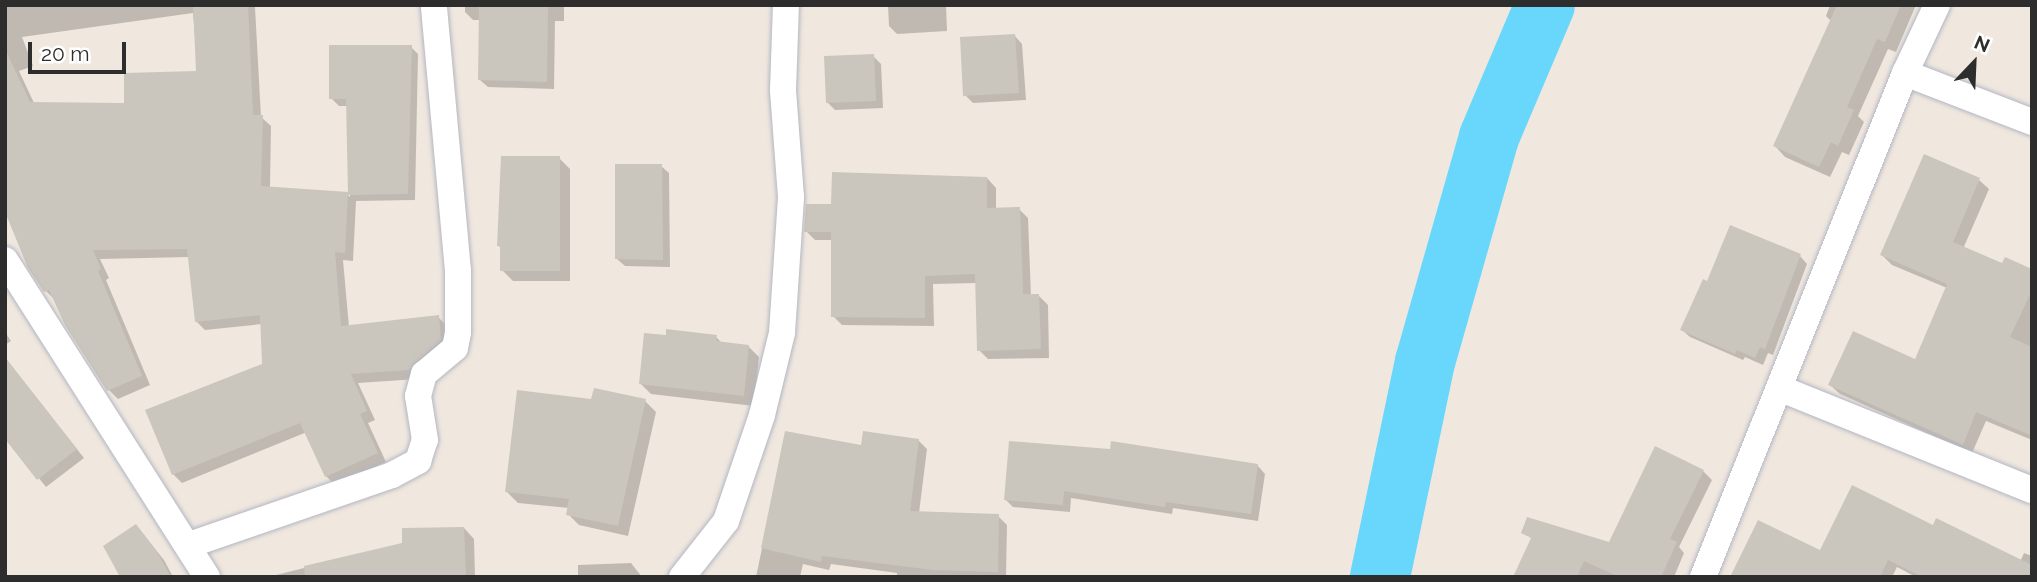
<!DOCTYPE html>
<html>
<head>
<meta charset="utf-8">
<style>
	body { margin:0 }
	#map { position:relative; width:2037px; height:582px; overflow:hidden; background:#f0e8df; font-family:Raleway,sans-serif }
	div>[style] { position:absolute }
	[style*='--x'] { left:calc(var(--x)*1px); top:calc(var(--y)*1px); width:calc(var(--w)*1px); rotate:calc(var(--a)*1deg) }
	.shadow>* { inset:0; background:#0003 }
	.river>* { height:60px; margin:-30px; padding:0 30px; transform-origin:30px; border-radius:30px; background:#69d7fb }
	.building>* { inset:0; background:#cbc6bd }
	.roads { filter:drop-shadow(0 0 2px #b3b6c2) drop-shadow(0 0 2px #b3b6c2) }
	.minor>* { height:26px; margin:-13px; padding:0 13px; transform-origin:13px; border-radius:13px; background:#fff }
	span { translate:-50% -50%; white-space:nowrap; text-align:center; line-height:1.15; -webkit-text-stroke:6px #fff; paint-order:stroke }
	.frame { position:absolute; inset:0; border:7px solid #2d2d2d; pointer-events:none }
	.north { position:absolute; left:1939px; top:28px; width:70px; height:70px; -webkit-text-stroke:5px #fff; paint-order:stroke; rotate:23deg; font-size:19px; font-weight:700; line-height:28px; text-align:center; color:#2d2d2d }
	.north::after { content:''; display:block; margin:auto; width:24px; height:32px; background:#2d2d2d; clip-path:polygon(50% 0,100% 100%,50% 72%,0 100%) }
	.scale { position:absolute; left:28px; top:42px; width:98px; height:32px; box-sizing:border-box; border:4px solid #2d2d2d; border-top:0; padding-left:9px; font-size:21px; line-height:24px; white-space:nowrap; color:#2d2d2d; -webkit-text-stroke:5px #fff; paint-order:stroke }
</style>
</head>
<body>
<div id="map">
	<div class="shadow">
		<div style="clip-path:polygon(evenodd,5px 5px,263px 5px,255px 7px,261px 117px,271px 126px,270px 188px,347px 194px,350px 197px,348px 106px,339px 106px,331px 98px,411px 47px,418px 54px,415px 200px,356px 201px,353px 261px,343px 260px,349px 327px,438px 317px,447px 326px,449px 349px,418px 379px,358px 383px,375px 420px,368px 423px,386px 462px,335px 485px,326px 476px,307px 432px,182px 483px,173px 474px,264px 365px,262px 324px,205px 330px,196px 321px,189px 257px,100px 259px,109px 278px,106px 280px,150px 385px,118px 399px,109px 390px,55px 300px,46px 291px,5px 205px,5px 5px,193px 13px,198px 73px,126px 104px,34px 103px,19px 71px,33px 66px,22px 37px,193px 13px)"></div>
		<div style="clip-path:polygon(465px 5px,564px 5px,564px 21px,555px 21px,554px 89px,488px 87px,480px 80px,480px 20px,473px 20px,465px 12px)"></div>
		<div style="clip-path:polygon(888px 5px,946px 5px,947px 31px,897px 34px,889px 26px)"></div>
		<div style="clip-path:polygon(1830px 5px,1916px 5px,1896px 52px,1888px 49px,1858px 116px,1864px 122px,1849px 155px,1842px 152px,1830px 177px,1785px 157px,1775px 146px,1832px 22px,1826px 16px)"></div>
		<div style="clip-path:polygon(1015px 36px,1022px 44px,1026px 100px,973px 103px,965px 95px)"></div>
		<div style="clip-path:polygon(873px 56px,881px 64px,883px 108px,835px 110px,827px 102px)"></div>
		<div style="clip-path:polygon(559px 158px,570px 169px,570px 281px,513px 281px,502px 270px,502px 249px,498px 245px)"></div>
		<div style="clip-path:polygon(661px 166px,669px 173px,670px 267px,625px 266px,617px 259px)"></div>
		<div style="clip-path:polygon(987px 178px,996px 188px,996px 210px,1019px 209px,1028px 218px,1031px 296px,1039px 296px,1048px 305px,1049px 358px,988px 359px,979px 350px,977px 283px,933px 284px,934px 326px,842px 325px,833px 316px,832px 240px,815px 240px,806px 231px,832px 206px)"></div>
		<div style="clip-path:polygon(1979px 180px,1989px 189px,1963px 249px,2003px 266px,2032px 271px,2032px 440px,1986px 421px,1972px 453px,1840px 394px,1830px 385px,1916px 362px,1947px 288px,1892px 265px,1882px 255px)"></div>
		<div style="clip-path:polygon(1800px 256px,1807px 264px,1773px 355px,1768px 353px,1763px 365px,1745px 357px,1743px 360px,1690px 337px,1682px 330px,1708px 283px)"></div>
		<div style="clip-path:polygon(5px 332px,11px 341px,5px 345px)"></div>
		<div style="clip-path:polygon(716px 337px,723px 344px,748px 346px,759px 357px,754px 406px,651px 394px,640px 383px)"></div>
		<div style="clip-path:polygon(5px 358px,84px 458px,46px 487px,5px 436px)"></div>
		<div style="clip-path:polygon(645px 401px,656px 412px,628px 536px,579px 525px,568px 514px,569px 508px,518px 503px,507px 492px)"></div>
		<div style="clip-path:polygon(786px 433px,862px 447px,918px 440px,927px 449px,919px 513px,998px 516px,1007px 525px,1006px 577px,897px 577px,897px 573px,831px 564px,829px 570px,803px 564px,800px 577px,756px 577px)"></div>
		<div style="clip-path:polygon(1010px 443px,1258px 466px,1265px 474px,1258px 521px,1173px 508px,1172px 514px,1071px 498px,1070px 512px,1013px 507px,1006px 500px)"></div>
		<div style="clip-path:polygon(1703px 471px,1712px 480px,1679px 547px,1684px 553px,1674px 577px,1515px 577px,1609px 544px)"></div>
		<div style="clip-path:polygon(1934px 527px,2020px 562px,2024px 553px,2032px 556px,2032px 577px,1916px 577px,1897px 567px,1892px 577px,1736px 577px,1821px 552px)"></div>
		<div style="clip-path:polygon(464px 528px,474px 539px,475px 577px,268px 577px)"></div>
		<div style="clip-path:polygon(143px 534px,164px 560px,173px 577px,122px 577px)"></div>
		<div style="clip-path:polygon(631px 563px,642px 577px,557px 577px,578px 575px,578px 565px)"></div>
	</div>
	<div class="river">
		<div style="--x:1380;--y:577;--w:220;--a:-78.2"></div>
		<div style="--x:1425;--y:362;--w:234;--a:-74.1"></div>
		<div style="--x:1489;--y:137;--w:143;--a:-67"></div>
	</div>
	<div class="building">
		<div style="clip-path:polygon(193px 5px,248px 5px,253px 115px,263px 115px,261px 186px,348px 192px,345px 253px,335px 252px,341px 326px,439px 315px,441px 340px,409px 370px,351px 374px,367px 411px,360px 414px,378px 453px,325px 477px,300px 423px,172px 475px,145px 410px,262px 364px,260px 315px,195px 322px,187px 249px,93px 250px,101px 269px,98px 271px,142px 376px,107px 391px,65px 325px,49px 290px,44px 292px,28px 268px,5px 212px,5px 49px,30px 102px,124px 103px,124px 73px,196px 71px)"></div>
		<div style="clip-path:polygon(479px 5px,548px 5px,547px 82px,478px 80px)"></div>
		<div style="clip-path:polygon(1837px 5px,1901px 5px,1885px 42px,1877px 39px,1847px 107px,1854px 110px,1838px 146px,1831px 142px,1819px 167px,1773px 146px)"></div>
		<div style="clip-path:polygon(1015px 34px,1019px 93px,963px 96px,960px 37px)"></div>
		<div style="clip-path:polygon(329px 45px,412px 45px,408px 194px,348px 195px,346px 99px,329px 99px)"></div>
		<div style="clip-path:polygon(874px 54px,876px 101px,826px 103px,824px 56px)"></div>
		<div style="clip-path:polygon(1924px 154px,1980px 178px,1953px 242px,2002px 263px,2005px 257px,2032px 269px,2032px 290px,2010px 337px,2032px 347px,2032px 436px,1976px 412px,1963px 445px,1828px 385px,1853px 331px,1915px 359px,1947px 284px,1880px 255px)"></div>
		<div style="clip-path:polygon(501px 156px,560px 156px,560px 271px,500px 271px,500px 246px,497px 246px)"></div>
		<div style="clip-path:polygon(615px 164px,662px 164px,663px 260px,615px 259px)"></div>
		<div style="clip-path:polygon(832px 172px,987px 177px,987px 208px,1020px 207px,1023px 294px,1039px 294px,1041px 349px,977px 351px,975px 274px,925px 276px,925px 318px,831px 317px,831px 232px,804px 232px,806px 204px,831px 204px)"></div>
		<div style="clip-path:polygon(1730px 225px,1801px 254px,1765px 349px,1760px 347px,1755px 358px,1737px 350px,1735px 354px,1680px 330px,1703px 279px,1707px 281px)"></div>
		<div style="clip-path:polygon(666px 329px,717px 335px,716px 341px,749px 345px,744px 396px,639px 384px,644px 333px,666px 335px)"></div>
		<div style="clip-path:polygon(5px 357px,77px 449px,37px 480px,5px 439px)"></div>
		<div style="clip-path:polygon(594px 388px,646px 399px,618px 526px,566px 515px,569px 499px,505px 492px,517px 390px,591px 399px)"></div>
		<div style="clip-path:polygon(785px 431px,861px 445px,863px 431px,919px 439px,910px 511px,999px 514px,998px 572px,933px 570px,822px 556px,821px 562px,761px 548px)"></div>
		<div style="clip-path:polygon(1009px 441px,1110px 449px,1111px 441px,1258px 464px,1251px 514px,1166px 502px,1165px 507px,1064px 491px,1063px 505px,1004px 500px)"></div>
		<div style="clip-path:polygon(1655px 446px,1704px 470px,1670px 539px,1677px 542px,1661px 577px,1619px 577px,1584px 561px,1577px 577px,1513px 577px,1531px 538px,1521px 533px,1527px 517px,1609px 542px)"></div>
		<div style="clip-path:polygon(1852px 485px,1933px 525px,1936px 518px,2032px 565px,2032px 577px,1922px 577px,1888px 560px,1880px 577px,1730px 577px,1758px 520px,1820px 550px)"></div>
		<div style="clip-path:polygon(136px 524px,156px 550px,171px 577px,120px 577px,103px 546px)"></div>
		<div style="clip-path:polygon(464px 527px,466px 577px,305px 577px,304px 566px,402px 543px,402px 528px)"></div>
	</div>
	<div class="roads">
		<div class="minor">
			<div style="--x:1905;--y:73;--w:136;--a:21.1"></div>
			<div style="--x:5;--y:260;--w:376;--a:57.5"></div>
			<div style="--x:1779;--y:388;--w:273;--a:22"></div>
			<div style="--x:189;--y:545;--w:215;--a:-19"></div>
			<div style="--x:392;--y:475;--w:30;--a:-28"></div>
			<div style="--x:418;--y:461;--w:22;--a:-72"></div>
			<div style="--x:425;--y:440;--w:45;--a:-99"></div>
			<div style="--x:418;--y:396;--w:23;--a:-75"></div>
			<div style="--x:424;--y:374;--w:40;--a:-40"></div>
			<div style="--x:455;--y:348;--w:16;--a:-79"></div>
			<div style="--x:458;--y:332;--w:61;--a:-90"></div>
			<div style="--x:458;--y:271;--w:267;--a:-95.2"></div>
			<div style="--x:682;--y:577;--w:71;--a:-51.8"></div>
			<div style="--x:726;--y:521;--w:112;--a:-71.2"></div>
			<div style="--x:762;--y:415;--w:84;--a:-76.3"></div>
			<div style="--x:782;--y:333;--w:136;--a:-86.2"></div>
			<div style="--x:791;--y:197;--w:107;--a:-94.3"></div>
			<div style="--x:783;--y:90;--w:85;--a:-88"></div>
			<div style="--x:1703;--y:577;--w:543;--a:-68.16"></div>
			<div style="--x:1905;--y:73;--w:75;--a:-64.8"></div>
		</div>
	</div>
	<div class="frame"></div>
	<div class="north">N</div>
	<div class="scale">20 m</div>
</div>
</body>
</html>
